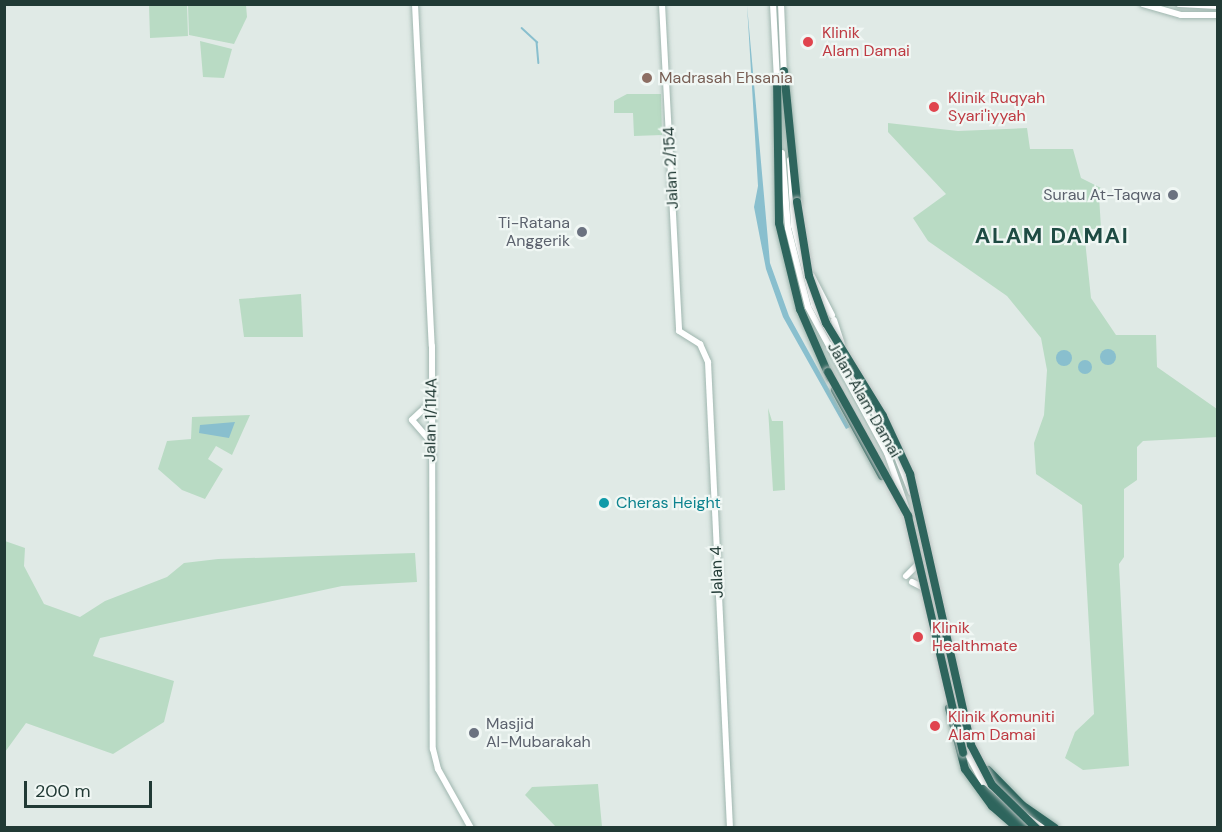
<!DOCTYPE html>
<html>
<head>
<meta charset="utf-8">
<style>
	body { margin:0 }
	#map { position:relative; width:1222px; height:832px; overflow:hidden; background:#e0eae6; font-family:"DM Sans",sans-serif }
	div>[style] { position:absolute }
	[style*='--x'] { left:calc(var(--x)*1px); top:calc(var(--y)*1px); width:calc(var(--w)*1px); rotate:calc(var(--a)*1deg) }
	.green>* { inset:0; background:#b9dbc4 }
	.water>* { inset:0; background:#89bfce }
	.round { border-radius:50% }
	.stream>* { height:1.5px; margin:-0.75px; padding:0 0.75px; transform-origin:0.75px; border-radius:0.75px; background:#89bfce }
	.roads { filter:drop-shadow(0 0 2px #9fb6af) drop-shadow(0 0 2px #9fb6af) }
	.secondary>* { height:6px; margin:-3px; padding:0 3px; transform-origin:3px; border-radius:3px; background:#fff }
	.highway>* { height:8px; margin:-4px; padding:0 4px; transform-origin:4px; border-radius:4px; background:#2e655d }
	.bridges { filter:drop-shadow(0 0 2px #bcc4c2) drop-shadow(0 0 2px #bcc4c2) }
	.highway-bridge>* { height:8px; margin:-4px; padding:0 4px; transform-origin:4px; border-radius:4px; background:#2e655d }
	.dots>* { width:16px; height:16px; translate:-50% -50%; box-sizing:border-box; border:3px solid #f0f7f4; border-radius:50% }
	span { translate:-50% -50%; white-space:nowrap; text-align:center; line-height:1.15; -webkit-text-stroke:4.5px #f0f7f4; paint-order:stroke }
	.health-label { font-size:16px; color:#be3a42 }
	.left { translate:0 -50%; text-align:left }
	.education-label { font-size:16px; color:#785e54 }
	.street-label { font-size:16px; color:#213a35 }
	.worship-label { font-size:16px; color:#5b616d }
	.right { translate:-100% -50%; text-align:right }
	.culture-label { font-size:16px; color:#0d838f }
	.district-label { font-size:22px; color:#1e4b43; font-weight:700; letter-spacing:1.5px }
	.frame { position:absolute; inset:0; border:6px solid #213a35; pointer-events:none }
	.scale { position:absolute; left:24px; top:781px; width:128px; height:27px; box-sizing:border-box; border:3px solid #213a35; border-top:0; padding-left:8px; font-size:18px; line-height:21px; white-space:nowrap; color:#213a35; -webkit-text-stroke:4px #f0f7f4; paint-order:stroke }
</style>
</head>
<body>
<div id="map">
	<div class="green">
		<div style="clip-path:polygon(149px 5px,187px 5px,188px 36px,150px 38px)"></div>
		<div style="clip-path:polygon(188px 5px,246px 5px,247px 17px,234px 44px,189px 35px)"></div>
		<div style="clip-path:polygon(200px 41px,232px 49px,224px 78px,203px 77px)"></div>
		<div style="clip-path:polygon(627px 94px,661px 94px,662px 135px,634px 136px,633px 113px,614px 113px,614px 101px)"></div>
		<div style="clip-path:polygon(888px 123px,958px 131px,1027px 128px,1030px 149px,1073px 149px,1081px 178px,1105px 190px,1099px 196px,1101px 228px,1092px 229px,1085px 240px,1091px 298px,1116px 335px,1156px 335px,1157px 367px,1217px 409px,1217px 437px,1143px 441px,1137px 447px,1137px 480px,1124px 489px,1124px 557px,1119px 564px,1129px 766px,1083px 770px,1065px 758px,1075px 732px,1094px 714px,1082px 505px,1036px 474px,1034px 443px,1044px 415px,1047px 370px,1041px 338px,1007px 296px,928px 241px,913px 218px,946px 194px,888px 132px)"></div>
		<div style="clip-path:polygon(301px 294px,303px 337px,244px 337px,239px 299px)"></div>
		<div style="clip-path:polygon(768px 408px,772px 421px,783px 421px,785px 490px,773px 491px)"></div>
		<div style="clip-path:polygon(250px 415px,232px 455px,216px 446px,208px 459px,223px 469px,205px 499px,182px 490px,158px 469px,167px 441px,191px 439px,192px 417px)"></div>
		<div style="clip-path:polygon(5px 541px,25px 548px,24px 566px,44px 604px,80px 617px,105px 601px,167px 577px,184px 563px,218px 559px,415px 553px,417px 582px,342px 586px,100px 638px,93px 656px,174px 681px,164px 722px,113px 754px,26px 723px,5px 752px)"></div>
		<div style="clip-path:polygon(598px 784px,602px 827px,556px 827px,525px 795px,532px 787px)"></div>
	</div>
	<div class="water">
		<div style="clip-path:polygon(747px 5px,770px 263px,789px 316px,850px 427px,846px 429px,783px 317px,766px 269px,754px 207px,758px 186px)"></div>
		<div class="round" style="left:1100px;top:349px;width:16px;height:16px"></div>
		<div class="round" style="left:1056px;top:350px;width:16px;height:16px"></div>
		<div class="round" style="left:1078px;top:360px;width:14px;height:14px"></div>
		<div style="clip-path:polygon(235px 422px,229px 438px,199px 433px,200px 425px)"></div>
	</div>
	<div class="stream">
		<div style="--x:522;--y:28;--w:21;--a:43"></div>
		<div style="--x:537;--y:42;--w:21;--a:85"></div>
	</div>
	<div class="roads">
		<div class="secondary">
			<div style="--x:415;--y:4;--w:342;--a:87.2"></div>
			<div style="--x:432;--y:346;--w:403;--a:89.9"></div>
			<div style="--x:433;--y:749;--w:21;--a:76"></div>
			<div style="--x:438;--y:769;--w:68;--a:60.8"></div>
			<div style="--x:662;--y:4;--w:327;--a:87"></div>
			<div style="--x:679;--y:331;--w:25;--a:32"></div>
			<div style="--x:700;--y:344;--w:20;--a:66"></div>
			<div style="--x:708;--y:362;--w:467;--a:87.3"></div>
			<div style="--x:773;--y:4;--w:76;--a:87"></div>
			<div style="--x:781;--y:4;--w:71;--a:87.6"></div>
			<div style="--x:1143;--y:4;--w:40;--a:16"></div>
			<div style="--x:1181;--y:15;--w:37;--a:0"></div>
			<div style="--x:1179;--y:4;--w:39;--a:3"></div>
			<div style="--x:782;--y:153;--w:75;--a:85.4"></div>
			<div style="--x:788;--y:228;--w:81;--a:75.8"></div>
			<div style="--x:808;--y:307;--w:166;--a:61.6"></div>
			<div style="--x:887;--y:453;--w:57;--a:70.6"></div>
			<div style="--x:790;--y:160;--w:66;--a:86.5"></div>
			<div style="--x:794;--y:226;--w:81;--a:75.8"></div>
			<div style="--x:814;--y:305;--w:159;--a:60.7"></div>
			<div style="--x:892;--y:444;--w:52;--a:68.4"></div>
			<div style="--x:812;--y:276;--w:44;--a:62.9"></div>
			<div style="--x:834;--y:320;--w:25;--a:72"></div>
			<div style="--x:431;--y:402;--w:26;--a:137"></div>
			<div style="--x:412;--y:420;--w:29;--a:49"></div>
			<div style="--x:906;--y:576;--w:18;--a:-45"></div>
			<div style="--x:912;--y:582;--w:13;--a:27"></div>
			<div style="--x:964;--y:747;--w:49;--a:61.9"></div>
			<div style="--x:1018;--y:807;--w:29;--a:34"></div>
		</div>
		<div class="highway">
			<div style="--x:784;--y:71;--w:132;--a:84.3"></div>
			<div style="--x:777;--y:77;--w:146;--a:89.2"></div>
			<div style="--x:779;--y:223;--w:89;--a:76.3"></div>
			<div style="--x:800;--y:309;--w:75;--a:66.5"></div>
			<div style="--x:835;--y:390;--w:98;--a:61.3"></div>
			<div style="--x:949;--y:708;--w:63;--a:75.3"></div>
			<div style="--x:965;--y:769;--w:46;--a:53.9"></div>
			<div style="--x:992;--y:806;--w:33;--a:41"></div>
			<div style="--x:988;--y:770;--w:49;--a:45.8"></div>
			<div style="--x:1022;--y:805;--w:40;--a:34.9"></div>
			<div style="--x:983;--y:789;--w:59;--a:41.6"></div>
		</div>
	</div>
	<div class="bridges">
		<div class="highway-bridge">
			<div style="--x:797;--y:202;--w:75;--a:80.8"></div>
			<div style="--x:809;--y:276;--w:50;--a:70.1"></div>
			<div style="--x:826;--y:323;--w:109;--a:58.5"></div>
			<div style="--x:883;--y:416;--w:64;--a:65"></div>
			<div style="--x:910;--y:474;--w:278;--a:77.3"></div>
			<div style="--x:971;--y:745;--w:45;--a:62.3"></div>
			<div style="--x:992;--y:785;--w:62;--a:44.3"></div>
			<div style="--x:828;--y:372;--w:165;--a:60.9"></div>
			<div style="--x:908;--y:516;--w:243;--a:76.9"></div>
		</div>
	</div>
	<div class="dots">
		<div style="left:808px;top:42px;background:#e0444e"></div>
		<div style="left:647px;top:78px;background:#8d6e63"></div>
		<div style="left:934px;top:107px;background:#e0444e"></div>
		<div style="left:1173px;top:195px;background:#6b7280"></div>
		<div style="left:582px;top:232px;background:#6b7280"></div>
		<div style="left:604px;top:503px;background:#0f9aa8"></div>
		<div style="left:918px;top:637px;background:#e0444e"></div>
		<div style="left:935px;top:726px;background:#e0444e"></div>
		<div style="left:474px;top:733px;background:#6b7280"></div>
	</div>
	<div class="health-label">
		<span class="left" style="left:822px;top:42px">Klinik<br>Alam Damai</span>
		<span class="left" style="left:948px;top:107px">Klinik Ruqyah<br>Syari'iyyah</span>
		<span class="left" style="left:932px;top:637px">Klinik<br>Healthmate</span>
		<span class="left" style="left:948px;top:726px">Klinik Komuniti<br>Alam Damai</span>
	</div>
	<div class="education-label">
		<span class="left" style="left:659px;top:78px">Madrasah Ehsania</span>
	</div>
	<div class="street-label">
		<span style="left:671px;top:168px;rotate:-93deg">Jalan 2/154</span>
		<span style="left:864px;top:400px;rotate:60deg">Jalan Alam Damai</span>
		<span style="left:431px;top:420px;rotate:-89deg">Jalan 1/114A</span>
		<span style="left:717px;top:572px;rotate:-92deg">Jalan 4</span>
	</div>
	<div class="worship-label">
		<span class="right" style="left:1161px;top:195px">Surau At-Taqwa</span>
		<span class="right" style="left:570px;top:232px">Ti-Ratana<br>Anggerik</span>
		<span class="left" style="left:486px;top:733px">Masjid<br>Al-Mubarakah</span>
	</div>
	<div class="culture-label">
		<span class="left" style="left:616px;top:503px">Cheras Height</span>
	</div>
	<div class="district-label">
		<span style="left:1052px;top:236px">ALAM DAMAI</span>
	</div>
	<div class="frame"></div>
	<div class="scale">200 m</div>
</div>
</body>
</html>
